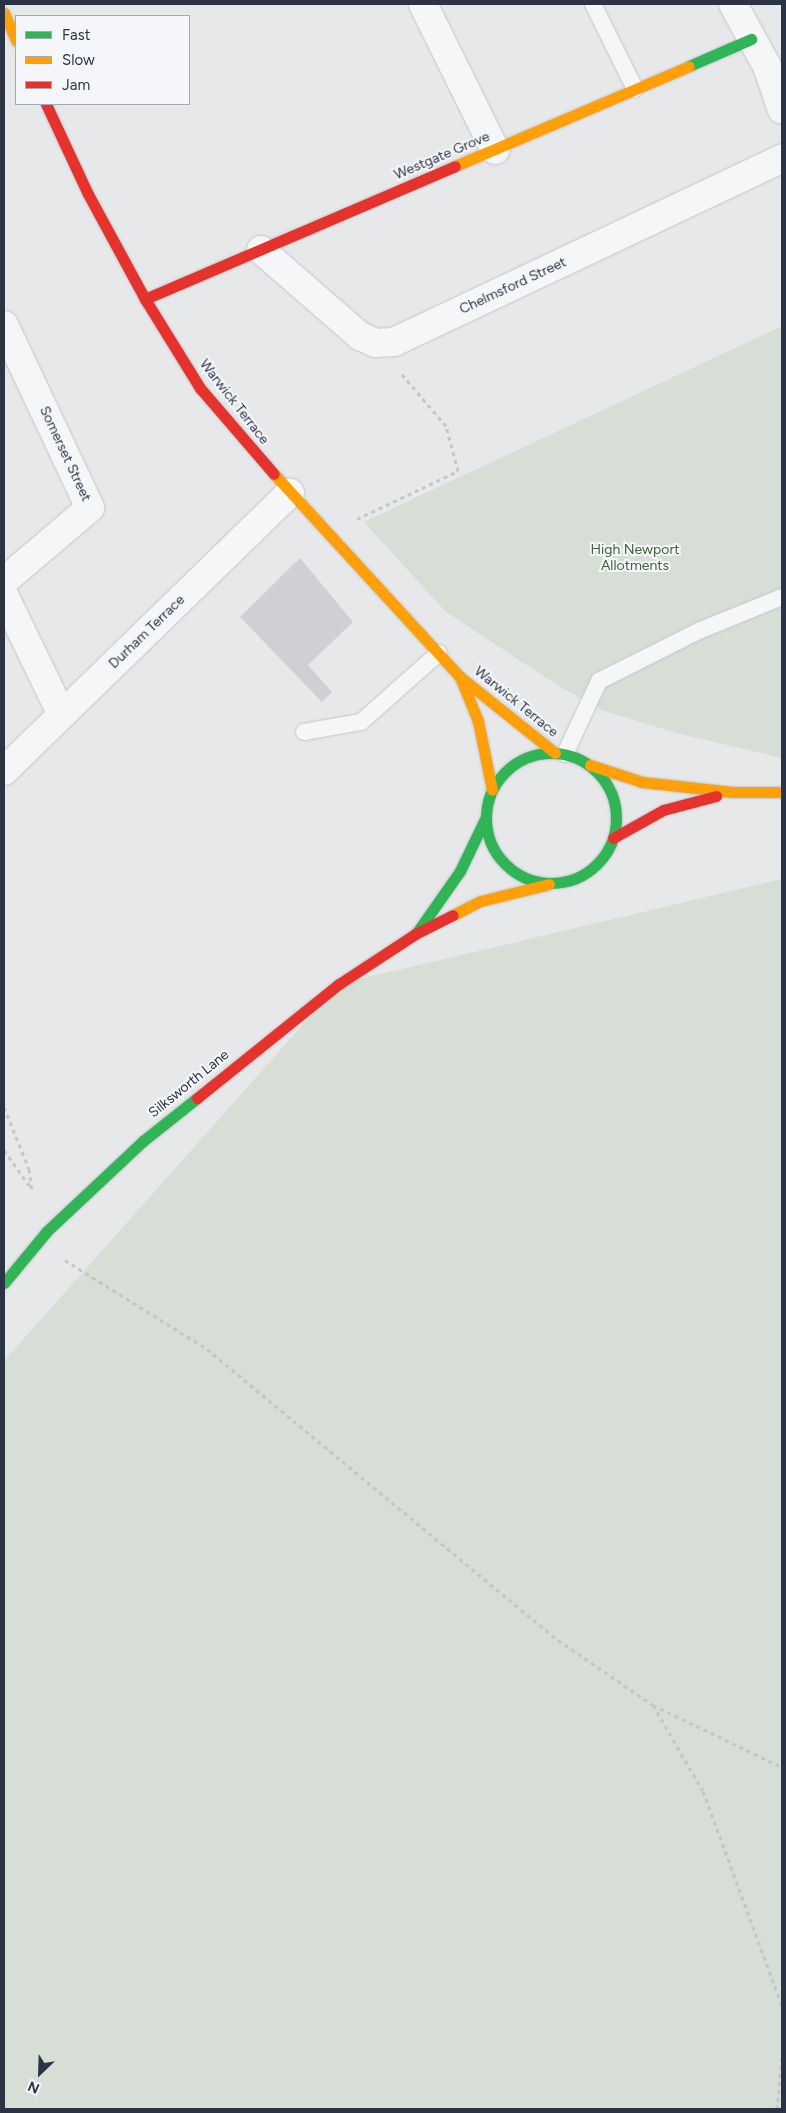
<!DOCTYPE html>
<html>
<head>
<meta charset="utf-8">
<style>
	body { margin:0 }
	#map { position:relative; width:786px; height:2113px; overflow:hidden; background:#e6e8ea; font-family:Figtree,sans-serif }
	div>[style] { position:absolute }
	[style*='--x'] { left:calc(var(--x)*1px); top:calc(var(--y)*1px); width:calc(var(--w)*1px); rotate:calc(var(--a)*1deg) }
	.green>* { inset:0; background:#d6ded6 }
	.building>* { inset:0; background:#ced0d3 }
	.path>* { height:3px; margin-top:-1.5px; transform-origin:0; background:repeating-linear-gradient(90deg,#c5c6ca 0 4px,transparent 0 8px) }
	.roads { filter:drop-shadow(0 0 1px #c4c6c8) drop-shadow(0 0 1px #c4c6c8) }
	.lane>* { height:16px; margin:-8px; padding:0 8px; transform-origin:8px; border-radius:8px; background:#f5f6f7 }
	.street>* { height:28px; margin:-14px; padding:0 14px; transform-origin:14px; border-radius:14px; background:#f5f6f7 }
	.fast>* { height:11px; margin:-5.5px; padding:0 5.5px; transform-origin:5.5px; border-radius:5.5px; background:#30b455 }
	.fast>.ring { margin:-5.5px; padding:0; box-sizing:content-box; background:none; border:11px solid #30b455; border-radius:50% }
	.slow>* { height:11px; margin:-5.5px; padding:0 5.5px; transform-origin:5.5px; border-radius:5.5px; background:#ff9f0a }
	.jam>* { height:11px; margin:-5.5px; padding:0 5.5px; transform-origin:5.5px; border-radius:5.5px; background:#e5322d }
	span { translate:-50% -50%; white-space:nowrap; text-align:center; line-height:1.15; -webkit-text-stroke:4px #f4f6f9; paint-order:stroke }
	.street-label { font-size:14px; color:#2b3445 }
	.park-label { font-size:14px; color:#3f6138 }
	.frame { position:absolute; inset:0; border:5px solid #2b3445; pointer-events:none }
	.legend { position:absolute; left:15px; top:15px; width:175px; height:90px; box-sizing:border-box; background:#f4f6f9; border:1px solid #a4a8b1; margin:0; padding:6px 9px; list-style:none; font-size:15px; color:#2b3445 }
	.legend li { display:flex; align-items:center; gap:10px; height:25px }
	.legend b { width:25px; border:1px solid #a4a8b1 }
	.north { position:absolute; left:15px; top:2048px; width:50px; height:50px; -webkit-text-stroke:4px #f4f6f9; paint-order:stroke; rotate:204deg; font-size:14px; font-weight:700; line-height:20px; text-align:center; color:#2b3445 }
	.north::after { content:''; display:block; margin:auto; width:18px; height:22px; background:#2b3445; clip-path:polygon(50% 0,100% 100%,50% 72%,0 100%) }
</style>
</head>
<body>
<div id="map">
	<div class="green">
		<div style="clip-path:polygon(782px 326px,782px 758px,676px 733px,602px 710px,557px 685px,445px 611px,364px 522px)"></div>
		<div style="clip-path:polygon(782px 879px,782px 2109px,4px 2109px,4px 1361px,339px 984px)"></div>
	</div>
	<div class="building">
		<div style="clip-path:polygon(300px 558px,353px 622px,308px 665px,332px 692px,322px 702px,240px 617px)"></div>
	</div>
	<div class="path">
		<div style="--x:357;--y:519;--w:112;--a:-25.4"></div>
		<div style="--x:458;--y:471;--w:47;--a:-104.9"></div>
		<div style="--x:446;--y:426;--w:71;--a:-130.4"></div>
		<div style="--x:4;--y:1107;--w:67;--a:68"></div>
		<div style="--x:29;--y:1169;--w:21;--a:82"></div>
		<div style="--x:4;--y:1150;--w:47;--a:54.6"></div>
		<div style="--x:65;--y:1260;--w:168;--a:32.1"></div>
		<div style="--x:207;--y:1349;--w:456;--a:39.7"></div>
		<div style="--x:558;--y:1640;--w:115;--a:34.4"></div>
		<div style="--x:653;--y:1705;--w:99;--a:59.8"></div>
		<div style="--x:703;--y:1791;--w:229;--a:69.8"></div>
		<div style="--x:653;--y:1705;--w:143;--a:25.7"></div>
		<div style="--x:777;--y:2109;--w:54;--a:-84.7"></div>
	</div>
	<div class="roads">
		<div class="lane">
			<div style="--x:593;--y:4;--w:95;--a:63.7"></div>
			<div style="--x:304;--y:732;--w:58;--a:-10"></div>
			<div style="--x:361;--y:722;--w:104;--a:-41.5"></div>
			<div style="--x:565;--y:754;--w:81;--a:-65"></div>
			<div style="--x:599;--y:681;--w:114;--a:-26.6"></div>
			<div style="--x:701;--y:630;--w:87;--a:-22.2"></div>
		</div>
		<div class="street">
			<div style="--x:423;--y:4;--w:163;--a:63.7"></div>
			<div style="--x:733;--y:4;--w:71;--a:61.3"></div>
			<div style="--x:767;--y:66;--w:46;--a:71.2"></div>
			<div style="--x:261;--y:250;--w:131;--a:41"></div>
			<div style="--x:360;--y:336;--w:17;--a:24"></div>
			<div style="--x:376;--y:343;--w:18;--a:-3"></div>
			<div style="--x:394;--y:342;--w:429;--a:-25.3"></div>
			<div style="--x:4;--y:325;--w:202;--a:64.8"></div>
			<div style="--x:90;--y:508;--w:113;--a:139.7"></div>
			<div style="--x:4;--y:595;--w:133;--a:64.2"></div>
			<div style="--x:4;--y:771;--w:399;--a:-44.2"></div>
		</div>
		<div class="fast">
			<div style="--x:689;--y:66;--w:68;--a:-23.5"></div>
			<div class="ring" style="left:486px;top:753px;width:119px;height:119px"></div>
			<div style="--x:418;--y:931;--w:73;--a:-55"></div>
			<div style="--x:460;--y:871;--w:58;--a:-64.3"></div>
			<div style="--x:4;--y:1283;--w:67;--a:-50.4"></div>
			<div style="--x:47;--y:1231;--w:132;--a:-43.2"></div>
			<div style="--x:143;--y:1141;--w:69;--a:-38.5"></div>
		</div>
		<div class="slow">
			<div style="--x:4;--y:13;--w:30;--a:66"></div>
			<div style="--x:455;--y:166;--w:254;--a:-23.1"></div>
			<div style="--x:274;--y:474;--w:274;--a:47.5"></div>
			<div style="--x:459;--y:676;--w:123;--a:38.7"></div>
			<div style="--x:460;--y:677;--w:48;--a:67.8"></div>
			<div style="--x:478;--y:721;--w:70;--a:78.5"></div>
			<div style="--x:590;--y:765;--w:55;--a:18.1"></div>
			<div style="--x:642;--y:782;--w:91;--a:6.3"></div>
			<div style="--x:732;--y:792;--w:50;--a:0"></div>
			<div style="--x:453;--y:915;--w:31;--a:-27"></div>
			<div style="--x:481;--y:901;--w:70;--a:-14"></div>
		</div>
		<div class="jam">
			<div style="--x:46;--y:104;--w:99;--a:65"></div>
			<div style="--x:88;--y:194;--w:119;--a:61.5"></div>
			<div style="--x:145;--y:299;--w:105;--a:58.3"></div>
			<div style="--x:200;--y:388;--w:113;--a:49.3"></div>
			<div style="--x:145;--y:299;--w:337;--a:-23.2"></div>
			<div style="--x:613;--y:838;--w:57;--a:-29.2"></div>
			<div style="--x:663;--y:810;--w:55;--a:-14.8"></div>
			<div style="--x:197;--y:1098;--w:182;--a:-38.8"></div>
			<div style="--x:339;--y:984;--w:91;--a:-33.3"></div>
			<div style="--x:415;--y:934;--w:42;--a:-26.6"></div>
		</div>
	</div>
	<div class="street-label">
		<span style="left:442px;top:156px;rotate:-23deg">Westgate Grove</span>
		<span style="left:513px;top:286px;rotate:-25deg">Chelmsford Street</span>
		<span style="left:234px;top:402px;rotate:52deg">Warwick Terrace</span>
		<span style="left:65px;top:454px;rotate:65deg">Somerset Street</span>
		<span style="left:147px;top:632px;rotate:-44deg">Durham Terrace</span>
		<span style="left:516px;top:702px;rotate:39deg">Warwick Terrace</span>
		<span style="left:189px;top:1084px;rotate:-39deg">Silksworth Lane</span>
	</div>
	<div class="park-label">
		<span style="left:635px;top:558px">High Newport<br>Allotments</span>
	</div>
	<div class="frame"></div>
	<ul class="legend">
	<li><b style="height:6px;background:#30b455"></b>Fast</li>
	<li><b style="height:6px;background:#ff9f0a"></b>Slow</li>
	<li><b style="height:6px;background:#e5322d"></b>Jam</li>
	</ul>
	<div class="north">N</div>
</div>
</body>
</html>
